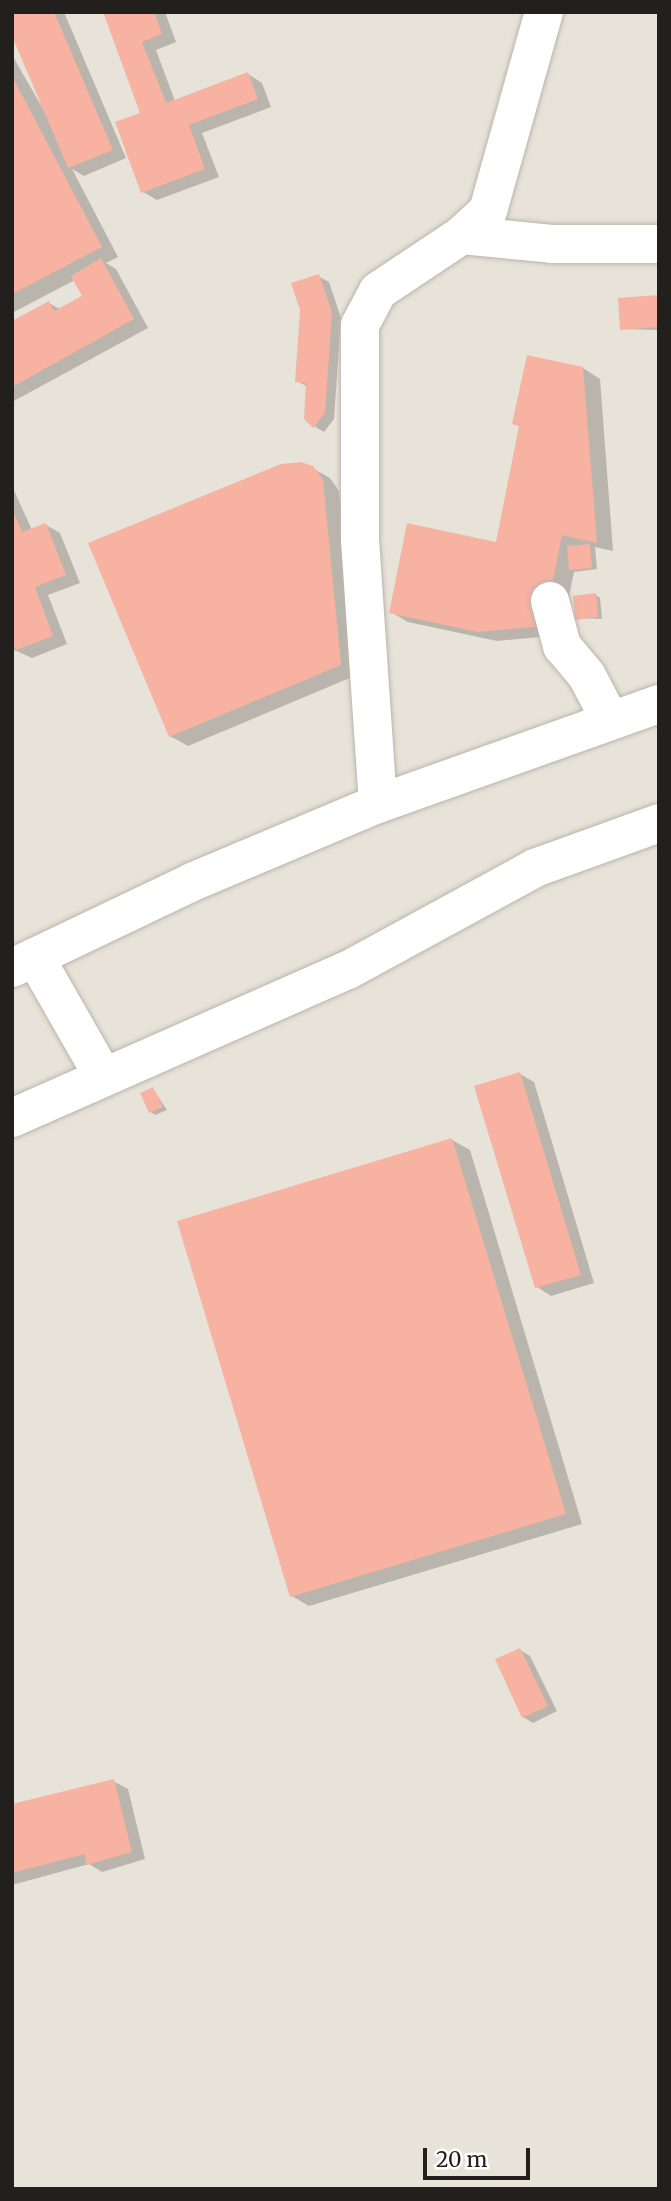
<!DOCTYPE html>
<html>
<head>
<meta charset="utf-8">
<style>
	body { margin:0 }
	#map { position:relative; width:671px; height:2201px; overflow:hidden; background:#e8e3d9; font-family:Merriweather,serif }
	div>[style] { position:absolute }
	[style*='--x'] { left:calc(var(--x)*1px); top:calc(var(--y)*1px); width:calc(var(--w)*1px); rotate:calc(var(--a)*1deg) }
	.shadow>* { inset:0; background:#0003 }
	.building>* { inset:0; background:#f7b2a1 }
	.roads { filter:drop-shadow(0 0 2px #bab5ab) drop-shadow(0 0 2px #bab5ab) }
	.minor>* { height:38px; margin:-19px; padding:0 19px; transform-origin:19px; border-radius:19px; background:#fff }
	.highway>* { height:38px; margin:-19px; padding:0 19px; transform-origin:19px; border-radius:19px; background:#fff }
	span { translate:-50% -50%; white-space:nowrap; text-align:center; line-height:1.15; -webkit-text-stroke:6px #fff; paint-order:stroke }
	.frame { position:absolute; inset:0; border:14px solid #22201c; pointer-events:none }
	.scale { position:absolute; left:423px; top:2148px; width:107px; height:32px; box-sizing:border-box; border:4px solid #22201c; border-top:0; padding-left:9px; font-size:21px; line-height:24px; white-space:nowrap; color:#22201c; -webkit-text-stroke:5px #fff; paint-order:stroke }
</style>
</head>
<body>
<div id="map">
	<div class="shadow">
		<div style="clip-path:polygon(12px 12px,64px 12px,126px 158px,84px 176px,72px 169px,118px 257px,106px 263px,116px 269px,148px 328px,12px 402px,12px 323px,49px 303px,61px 310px,84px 297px,75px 280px,12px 313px,12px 55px,50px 121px)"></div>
		<div style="clip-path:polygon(105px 12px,165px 12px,176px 42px,156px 50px,175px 101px,248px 74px,262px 83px,271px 107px,202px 133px,219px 177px,157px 200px,143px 192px,142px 114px)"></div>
		<div style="clip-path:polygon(318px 276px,329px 282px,341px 318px,334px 419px,324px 432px,314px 426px,308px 387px,297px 381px)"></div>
		<div style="clip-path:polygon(658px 296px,659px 330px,622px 329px)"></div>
		<div style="clip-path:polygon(583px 368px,600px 379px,613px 551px,595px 547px,597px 569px,574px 572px,561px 635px,497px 641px,408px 622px,391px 612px,498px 544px,521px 427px,514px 424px)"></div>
		<div style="clip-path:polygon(312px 468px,330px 478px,339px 491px,357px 675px,188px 746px,170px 736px)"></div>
		<div style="clip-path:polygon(12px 486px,32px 530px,46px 525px,60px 533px,80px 583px,48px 595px,67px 644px,32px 658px,12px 649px)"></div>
		<div style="clip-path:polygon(596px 595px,600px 598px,602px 619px,577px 618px)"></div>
		<div style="clip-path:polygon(520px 1074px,534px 1082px,594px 1283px,551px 1296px,537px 1287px)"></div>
		<div style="clip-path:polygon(153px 1089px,167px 1110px,155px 1115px,151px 1112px)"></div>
		<div style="clip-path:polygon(452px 1140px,470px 1150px,582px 1524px,309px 1606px,292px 1596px)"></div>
		<div style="clip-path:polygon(520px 1650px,530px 1656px,557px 1711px,533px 1723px,523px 1717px)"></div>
		<div style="clip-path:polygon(113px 1781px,128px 1789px,145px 1859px,102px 1872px,89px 1864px,12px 1885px,12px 1806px)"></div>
	</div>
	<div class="building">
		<div style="clip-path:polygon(12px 12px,54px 12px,113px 150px,68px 168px,12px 36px)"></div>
		<div style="clip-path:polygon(103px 12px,154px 12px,162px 34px,142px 42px,166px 103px,248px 72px,258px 99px,189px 125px,205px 169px,141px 193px,115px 122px,140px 113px)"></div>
		<div style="clip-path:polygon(12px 76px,102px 247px,12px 294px)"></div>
		<div style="clip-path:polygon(101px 258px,134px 319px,12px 387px,12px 321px,49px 301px,54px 311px,82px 296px,71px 276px)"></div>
		<div style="clip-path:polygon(319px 274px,332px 312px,325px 413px,313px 428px,304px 419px,306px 383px,295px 382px,300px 310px,291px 283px)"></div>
		<div style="clip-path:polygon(658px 295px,659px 327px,620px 330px,618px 298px)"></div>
		<div style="clip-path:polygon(527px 355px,583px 367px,597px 543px,562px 535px,544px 626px,478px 632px,389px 613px,407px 523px,496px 542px,519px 426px,512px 424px)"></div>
		<div style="clip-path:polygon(301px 462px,313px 466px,323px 480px,341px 665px,169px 737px,88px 543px,281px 464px)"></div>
		<div style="clip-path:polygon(12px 508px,22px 532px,46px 523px,66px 575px,35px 587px,53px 636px,16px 650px,12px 640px)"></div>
		<div style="clip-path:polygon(590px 544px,592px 568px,569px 570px,567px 546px)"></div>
		<div style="clip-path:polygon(596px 593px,598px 617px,575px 620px,573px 596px)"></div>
		<div style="clip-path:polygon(520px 1072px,581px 1275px,535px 1288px,474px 1086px)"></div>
		<div style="clip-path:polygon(153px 1087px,163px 1107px,149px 1113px,140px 1093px)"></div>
		<div style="clip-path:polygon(452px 1138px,566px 1514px,290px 1597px,177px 1221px)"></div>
		<div style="clip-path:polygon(520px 1648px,548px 1706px,522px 1718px,495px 1659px)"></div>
		<div style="clip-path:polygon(114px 1779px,132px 1852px,86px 1865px,85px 1854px,12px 1873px,12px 1804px)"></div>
	</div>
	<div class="roads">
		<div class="minor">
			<div style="--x:462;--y:235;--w:90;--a:5.7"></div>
			<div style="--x:552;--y:244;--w:107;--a:0"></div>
			<div style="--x:550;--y:601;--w:47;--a:75.1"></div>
			<div style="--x:562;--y:646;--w:39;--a:50"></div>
			<div style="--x:587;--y:676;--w:50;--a:62.4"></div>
			<div style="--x:378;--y:804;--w:266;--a:-93.9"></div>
			<div style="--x:360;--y:539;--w:214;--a:-90"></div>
			<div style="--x:360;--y:325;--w:38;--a:-62"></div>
			<div style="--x:378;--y:291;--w:101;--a:-33.7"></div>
			<div style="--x:462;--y:235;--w:35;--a:-43"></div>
			<div style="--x:488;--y:211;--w:207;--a:-74.3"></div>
			<div style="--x:35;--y:957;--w:137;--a:60.3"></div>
			<div style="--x:12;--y:1118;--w:367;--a:-23.8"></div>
			<div style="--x:348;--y:970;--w:213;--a:-28.6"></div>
			<div style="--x:535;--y:868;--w:132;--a:-19.9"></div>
		</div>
		<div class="highway">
			<div style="--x:12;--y:968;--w:199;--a:-25.5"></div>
			<div style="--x:192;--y:882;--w:202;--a:-22.8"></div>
			<div style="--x:378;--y:804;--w:298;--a:-19.6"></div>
		</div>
	</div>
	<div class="frame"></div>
	<div class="scale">20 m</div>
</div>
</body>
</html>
